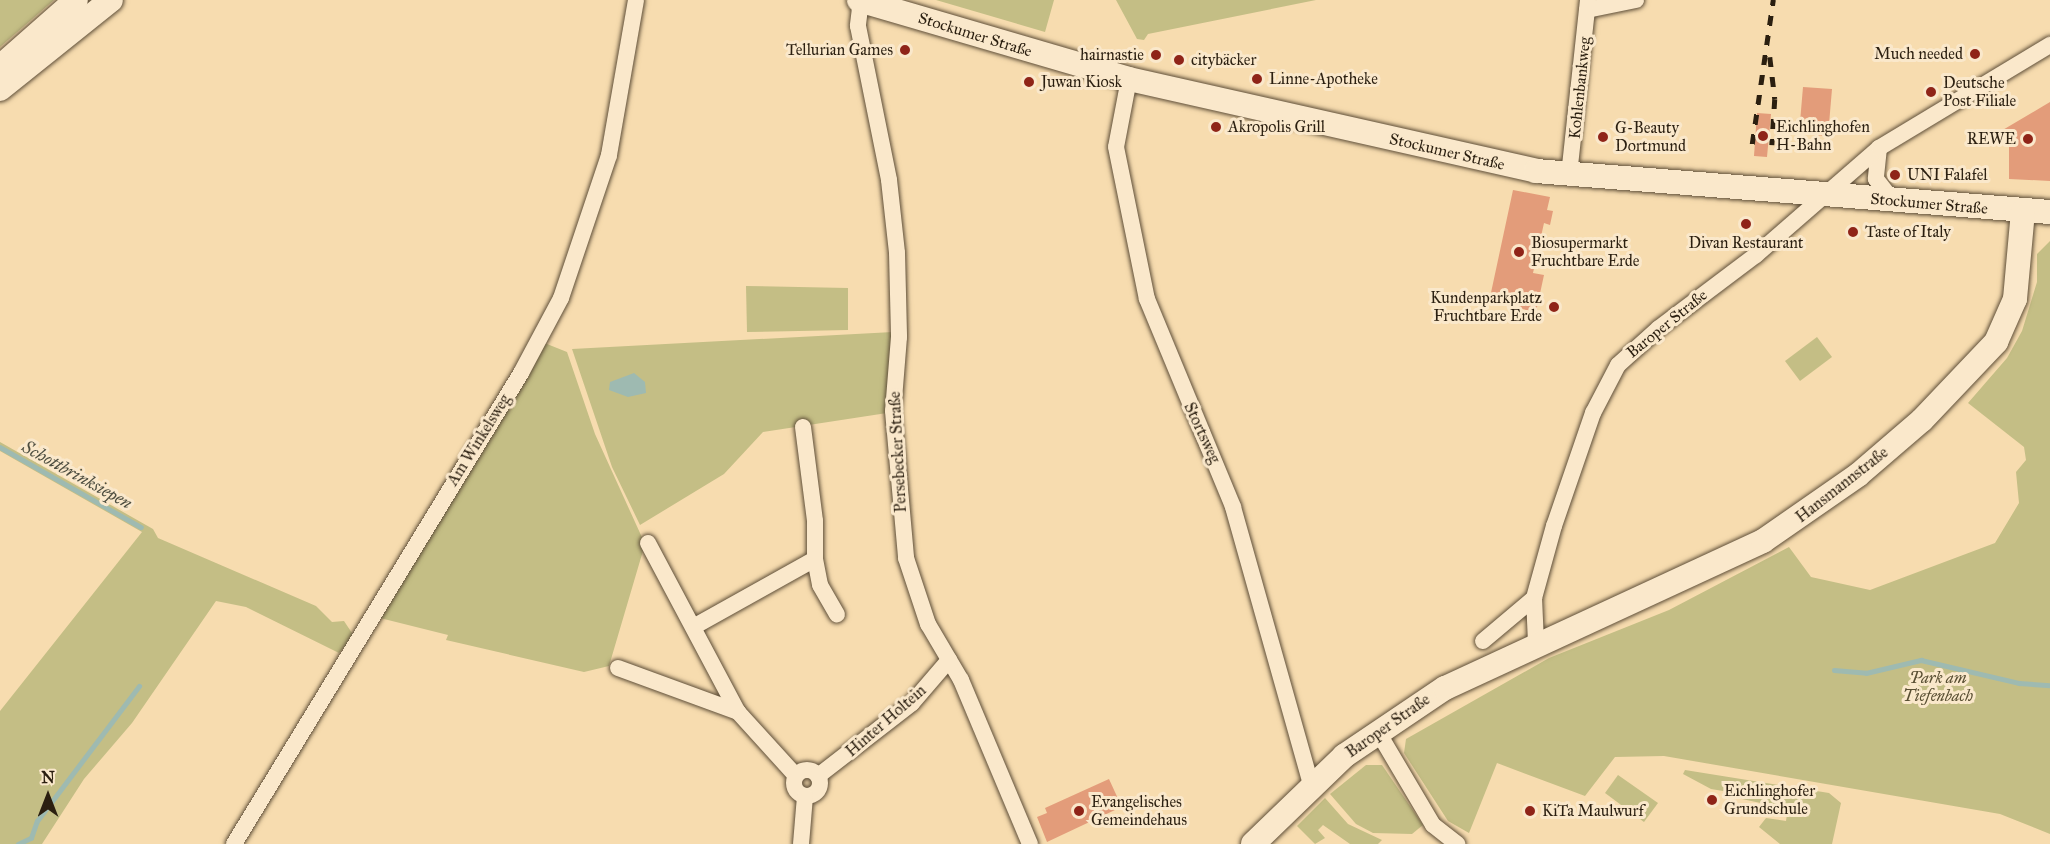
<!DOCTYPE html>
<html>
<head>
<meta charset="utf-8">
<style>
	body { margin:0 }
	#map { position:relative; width:2050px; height:844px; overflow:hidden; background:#f7dcaf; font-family:"IM FELL Great Primer",serif }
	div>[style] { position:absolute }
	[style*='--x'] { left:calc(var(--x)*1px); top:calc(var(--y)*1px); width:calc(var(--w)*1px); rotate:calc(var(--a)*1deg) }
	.green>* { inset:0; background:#c4be85 }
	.water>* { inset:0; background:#9ebab1 }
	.stream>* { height:4.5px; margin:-2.25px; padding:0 2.25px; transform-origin:2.25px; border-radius:2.25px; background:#9ebab1 }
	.building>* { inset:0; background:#e39c7a }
	.roads { filter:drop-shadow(0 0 2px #5e4e38) drop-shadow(0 0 2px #5e4e38) }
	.street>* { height:16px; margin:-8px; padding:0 8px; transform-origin:8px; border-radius:8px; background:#fae8cb }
	.street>.ring { margin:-8px; padding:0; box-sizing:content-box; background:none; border:16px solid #fae8cb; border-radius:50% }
	.secondary>* { height:24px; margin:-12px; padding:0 12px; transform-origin:12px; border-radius:12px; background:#fae8cb }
	.rail>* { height:4.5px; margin-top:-2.25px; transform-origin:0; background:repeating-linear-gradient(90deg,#2b1f10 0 10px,transparent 0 20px) }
	.dots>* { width:16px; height:16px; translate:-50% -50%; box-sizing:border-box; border:3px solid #fae8cb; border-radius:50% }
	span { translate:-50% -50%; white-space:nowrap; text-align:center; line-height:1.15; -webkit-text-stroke:6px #fae8cb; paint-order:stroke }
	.street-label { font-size:16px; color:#2b1f10 }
	.poi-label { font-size:16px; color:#2b1f10 }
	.right { translate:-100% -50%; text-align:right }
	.left { translate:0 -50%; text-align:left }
	.park-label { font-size:16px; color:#594f33; font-style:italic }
	.water-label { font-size:18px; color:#4e4e40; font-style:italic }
	.north { position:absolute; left:18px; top:766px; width:60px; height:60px; -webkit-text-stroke:4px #fae8cb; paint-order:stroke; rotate:0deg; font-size:16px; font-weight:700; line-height:24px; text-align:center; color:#2b1f10 }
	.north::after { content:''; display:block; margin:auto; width:21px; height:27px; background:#2b1f10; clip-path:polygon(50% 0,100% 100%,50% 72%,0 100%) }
</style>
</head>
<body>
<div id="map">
	<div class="green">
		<div style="clip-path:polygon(0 0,54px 0,0 47px)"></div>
		<div style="clip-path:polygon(936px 0,1054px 0,1045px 32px)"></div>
		<div style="clip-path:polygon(1116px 0,1316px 0,1148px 34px,1144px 40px,1137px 39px)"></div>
		<div style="clip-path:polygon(2050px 241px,2050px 834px,2000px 814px,1664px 756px,1615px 757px,1585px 796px,1497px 763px,1469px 833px,1448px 821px,1404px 753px,1406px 739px,1549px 658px,1669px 610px,1789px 547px,1811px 577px,1870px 590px,1995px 543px,2019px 503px,2016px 472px,2026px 460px,2024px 447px,1968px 403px,2007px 358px,2022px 331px,2037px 282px,2037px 254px)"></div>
		<div style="clip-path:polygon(746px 286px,848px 288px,848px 330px,747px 332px)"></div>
		<div style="clip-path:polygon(893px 332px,887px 413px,763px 432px,724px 474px,640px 525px,612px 467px,572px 349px)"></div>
		<div style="clip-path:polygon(1817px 337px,1832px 357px,1800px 381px,1785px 361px)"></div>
		<div style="clip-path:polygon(542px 342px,567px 352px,595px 434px,645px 544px,609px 666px,584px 672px,446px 640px,448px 635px,376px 617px)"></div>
		<div style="clip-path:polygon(0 442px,153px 529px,158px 538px,316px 606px,332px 622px,344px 621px,354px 636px,339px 653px,246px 607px,216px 601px,132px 723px,84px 779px,42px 844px,0 844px,0 711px,142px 532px,0 451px)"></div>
		<div style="clip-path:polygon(1366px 765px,1382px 765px,1423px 825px,1412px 834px,1373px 833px,1356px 824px,1330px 794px)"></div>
		<div style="clip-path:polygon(1685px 770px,1829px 793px,1841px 803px,1832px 844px,1780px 844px,1759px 827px,1766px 818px,1786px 821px,1787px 814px,1779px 807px,1742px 799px,1732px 785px,1723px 791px,1711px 789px,1683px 774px)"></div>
		<div style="clip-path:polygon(1618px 775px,1658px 803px,1644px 822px,1605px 793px)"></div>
		<div style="clip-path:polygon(1325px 798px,1348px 824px,1382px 840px,1378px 844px,1350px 844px,1323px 825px,1318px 830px,1325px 838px,1315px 844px,1297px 826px)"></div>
	</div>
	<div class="water">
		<div style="clip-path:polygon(634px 373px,645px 382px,646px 393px,628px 397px,609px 390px,610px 382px)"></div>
	</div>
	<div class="stream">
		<div style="--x:0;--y:447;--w:162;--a:29.6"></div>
		<div style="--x:1834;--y:670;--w:32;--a:5"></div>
		<div style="--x:1866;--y:673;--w:57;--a:-13.3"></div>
		<div style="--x:1921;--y:660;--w:101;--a:13.2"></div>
		<div style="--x:2019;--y:683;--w:31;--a:4"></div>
		<div style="--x:18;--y:844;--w:14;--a:-25"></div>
		<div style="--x:31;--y:838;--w:18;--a:-71"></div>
		<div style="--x:37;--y:821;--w:169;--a:-52.9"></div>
	</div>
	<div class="building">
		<div style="clip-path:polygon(1803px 87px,1832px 89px,1828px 136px,1799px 134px)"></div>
		<div style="clip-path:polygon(2050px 102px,2050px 181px,2009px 179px,2009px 143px,2001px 131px)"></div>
		<div style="clip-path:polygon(1757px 113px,1771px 114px,1767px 157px,1754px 156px)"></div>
		<div style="clip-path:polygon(1513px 190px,1550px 197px,1547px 210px,1553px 211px,1550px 225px,1544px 223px,1533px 273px,1544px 275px,1536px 312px,1489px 302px)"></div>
		<div style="clip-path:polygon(1109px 779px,1120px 803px,1115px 810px,1047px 842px,1037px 817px,1047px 813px,1045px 808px)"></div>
	</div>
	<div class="roads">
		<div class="street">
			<div style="--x:861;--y:0;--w:26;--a:97"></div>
			<div style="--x:858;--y:26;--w:157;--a:78.6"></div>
			<div style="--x:889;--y:180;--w:73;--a:83.7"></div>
			<div style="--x:897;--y:253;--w:84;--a:88.6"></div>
			<div style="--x:899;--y:337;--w:74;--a:94.6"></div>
			<div style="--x:893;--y:411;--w:148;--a:84.9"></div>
			<div style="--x:906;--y:558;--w:70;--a:71.6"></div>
			<div style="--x:928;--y:624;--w:65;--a:59.5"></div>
			<div style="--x:961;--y:680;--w:178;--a:67.2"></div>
			<div style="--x:1587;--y:10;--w:50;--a:-11.5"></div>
			<div style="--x:1129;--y:79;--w:69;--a:100.8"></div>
			<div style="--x:1116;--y:147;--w:155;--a:78.5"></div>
			<div style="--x:1147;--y:299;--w:225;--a:67.5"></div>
			<div style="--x:1233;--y:507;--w:289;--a:74.3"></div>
			<div style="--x:1879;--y:148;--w:31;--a:96"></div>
			<div style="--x:1876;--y:179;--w:28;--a:52"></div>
			<div style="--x:1569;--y:175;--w:176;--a:-83.8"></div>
			<div style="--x:803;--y:427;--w:95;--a:82.7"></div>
			<div style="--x:815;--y:521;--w:38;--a:90"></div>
			<div style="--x:815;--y:559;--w:26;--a:79"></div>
			<div style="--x:820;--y:585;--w:34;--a:60"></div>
			<div style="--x:648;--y:543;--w:191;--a:62"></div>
			<div style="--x:738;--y:712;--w:86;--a:47.8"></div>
			<div style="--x:695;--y:626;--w:137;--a:-29.2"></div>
			<div style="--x:1483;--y:641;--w:67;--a:-40.1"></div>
			<div style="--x:1536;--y:643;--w:45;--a:-92.5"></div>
			<div style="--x:1534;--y:598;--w:75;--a:-74.5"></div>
			<div style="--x:1554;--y:526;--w:120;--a:-71"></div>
			<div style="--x:1593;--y:413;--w:54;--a:-62.5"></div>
			<div style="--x:1618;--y:365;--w:55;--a:-42.1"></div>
			<div style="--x:1659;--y:328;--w:121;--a:-37"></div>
			<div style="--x:1756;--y:255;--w:163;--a:-41"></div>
			<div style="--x:1879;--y:148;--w:200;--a:-31.1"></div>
			<div style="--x:618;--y:668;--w:128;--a:20.1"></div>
			<div style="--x:1378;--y:732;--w:108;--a:59.4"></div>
			<div style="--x:1433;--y:825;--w:31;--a:38"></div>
			<div class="ring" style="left:794px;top:770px;width:10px;height:10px"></div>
			<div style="--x:818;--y:776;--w:119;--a:-37.8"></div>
			<div style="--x:912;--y:703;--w:57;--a:-49.3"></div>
			<div style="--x:234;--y:844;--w:552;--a:-58.64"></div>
			<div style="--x:521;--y:373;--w:85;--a:-61.9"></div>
			<div style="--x:561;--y:298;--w:151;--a:-71.4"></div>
			<div style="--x:609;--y:155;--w:157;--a:-80.1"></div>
			<div style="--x:801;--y:844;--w:48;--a:-85.2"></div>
		</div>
		<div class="secondary">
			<div style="--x:859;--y:0;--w:281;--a:16.3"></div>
			<div style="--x:1129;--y:79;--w:417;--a:12.7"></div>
			<div style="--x:1536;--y:171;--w:516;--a:4.56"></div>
			<div style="--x:0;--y:67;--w:101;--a:-41.4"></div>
			<div style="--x:0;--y:89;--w:142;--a:-38.7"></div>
			<div style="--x:1253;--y:844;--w:127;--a:-44"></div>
			<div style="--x:1344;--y:756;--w:122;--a:-34"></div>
			<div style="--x:1445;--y:688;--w:350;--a:-24.8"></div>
			<div style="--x:1763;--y:541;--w:116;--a:-34.8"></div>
			<div style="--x:1858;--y:475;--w:84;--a:-40.7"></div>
			<div style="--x:1922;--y:420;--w:108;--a:-46.5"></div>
			<div style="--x:1996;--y:342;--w:47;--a:-66.2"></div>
			<div style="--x:2015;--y:299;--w:88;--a:-84.8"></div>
		</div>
	</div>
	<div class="rail">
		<div style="--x:1770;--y:57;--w:42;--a:83.2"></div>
		<div style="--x:1775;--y:99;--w:46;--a:93.7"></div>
		<div style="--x:1752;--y:144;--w:146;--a:-81.7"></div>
	</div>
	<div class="dots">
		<div style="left:905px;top:50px;background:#8f2418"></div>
		<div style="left:1975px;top:54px;background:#8f2418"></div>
		<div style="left:1156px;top:55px;background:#8f2418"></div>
		<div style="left:1179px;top:60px;background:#8f2418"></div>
		<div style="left:1257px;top:79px;background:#8f2418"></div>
		<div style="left:1029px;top:82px;background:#8f2418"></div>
		<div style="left:1931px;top:92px;background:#8f2418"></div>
		<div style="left:1216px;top:127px;background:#8f2418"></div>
		<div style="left:1763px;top:136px;background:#8f2418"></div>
		<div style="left:1603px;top:137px;background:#8f2418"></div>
		<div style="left:2028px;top:139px;background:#8f2418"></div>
		<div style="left:1895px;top:175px;background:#8f2418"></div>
		<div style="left:1746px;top:224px;background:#8f2418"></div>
		<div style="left:1853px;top:232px;background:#8f2418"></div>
		<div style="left:1519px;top:252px;background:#8f2418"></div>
		<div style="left:1554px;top:307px;background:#8f2418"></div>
		<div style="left:1712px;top:800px;background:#8f2418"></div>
		<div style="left:1079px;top:811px;background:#8f2418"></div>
		<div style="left:1530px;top:811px;background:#8f2418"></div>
	</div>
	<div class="street-label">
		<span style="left:975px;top:35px;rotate:17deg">Stockumer Straße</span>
		<span style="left:1580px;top:88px;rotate:-84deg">Kohlenbankweg</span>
		<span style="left:1447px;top:152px;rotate:13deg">Stockumer Straße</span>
		<span style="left:1929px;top:204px;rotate:5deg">Stockumer Straße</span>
		<span style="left:1667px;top:324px;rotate:-39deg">Baroper Straße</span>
		<span style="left:1202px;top:433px;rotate:65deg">Stortsweg</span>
		<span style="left:479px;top:440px;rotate:-58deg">Am Winkelsweg</span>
		<span style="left:898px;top:452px;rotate:-93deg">Persebecker Straße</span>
		<span style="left:1842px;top:485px;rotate:-38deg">Hansmannstraße</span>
		<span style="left:886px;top:721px;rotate:-41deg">Hinter Holtein</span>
		<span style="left:1388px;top:726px;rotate:-35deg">Baroper Straße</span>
	</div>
	<div class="poi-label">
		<span class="right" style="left:893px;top:50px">Tellurian Games</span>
		<span class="right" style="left:1963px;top:54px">Much needed</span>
		<span class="right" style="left:1144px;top:55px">hairnastie</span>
		<span class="left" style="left:1191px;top:60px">citybäcker</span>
		<span class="left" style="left:1269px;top:79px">Linne-Apotheke</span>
		<span class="left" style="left:1041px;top:82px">Juwan Kiosk</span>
		<span class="left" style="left:1943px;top:92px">Deutsche<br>Post Filiale</span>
		<span class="left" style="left:1228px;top:127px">Akropolis Grill</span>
		<span class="left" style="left:1776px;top:136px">Eichlinghofen<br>H-Bahn</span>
		<span class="left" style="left:1615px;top:137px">G-Beauty<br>Dortmund</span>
		<span class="right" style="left:2016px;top:139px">REWE</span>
		<span class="left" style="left:1907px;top:175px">UNI Falafel</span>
		<span class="left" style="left:1865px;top:232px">Taste of Italy</span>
		<span class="left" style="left:1531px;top:252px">Biosupermarkt<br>Fruchtbare Erde</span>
		<span style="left:1746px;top:243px">Divan Restaurant</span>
		<span class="right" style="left:1542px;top:307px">Kundenparkplatz<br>Fruchtbare Erde</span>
		<span class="left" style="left:1724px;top:800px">Eichlinghofer<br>Grundschule</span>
		<span class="left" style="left:1091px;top:811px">Evangelisches<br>Gemeindehaus</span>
		<span class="left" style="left:1542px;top:811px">KiTa Maulwurf</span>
	</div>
	<div class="park-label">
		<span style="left:1938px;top:687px">Park am<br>Tiefenbach</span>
	</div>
	<div class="water-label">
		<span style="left:77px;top:475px;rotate:29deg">Schottbrinksiepen</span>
	</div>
	<div class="north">N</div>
</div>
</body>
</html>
